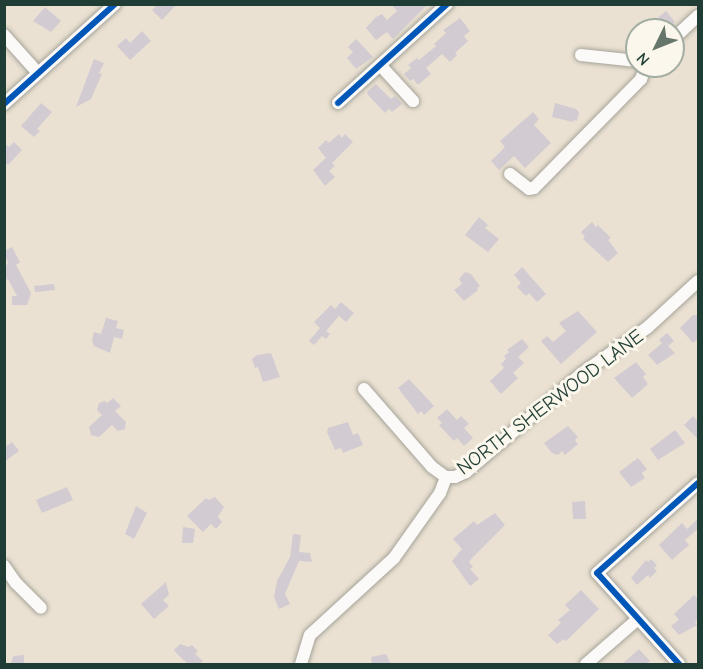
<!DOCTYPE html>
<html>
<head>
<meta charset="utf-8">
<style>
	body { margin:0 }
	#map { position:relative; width:703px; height:669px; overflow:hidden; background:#eae1d2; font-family:"Comic Neue",sans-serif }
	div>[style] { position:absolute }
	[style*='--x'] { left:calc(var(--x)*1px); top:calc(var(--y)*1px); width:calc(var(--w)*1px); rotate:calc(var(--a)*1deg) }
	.building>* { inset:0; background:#d3cbd2 }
	.roads { filter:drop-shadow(0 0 2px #a6a49a) drop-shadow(0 0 2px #a6a49a) }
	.minor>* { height:12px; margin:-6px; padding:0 6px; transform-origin:6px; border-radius:6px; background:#fcfaf8 }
	.cycleway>* { height:6px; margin:-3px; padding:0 3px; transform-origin:3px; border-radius:3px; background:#0057b8 }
	span { translate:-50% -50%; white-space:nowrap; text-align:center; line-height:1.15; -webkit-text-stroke:6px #fbf7ec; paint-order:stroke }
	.street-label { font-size:20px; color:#1f3d34 }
	.frame { position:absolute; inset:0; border:6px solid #1f3d34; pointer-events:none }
	.north { position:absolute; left:625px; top:18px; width:60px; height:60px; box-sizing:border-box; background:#fbf7ec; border:2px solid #a3ada2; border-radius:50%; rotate:227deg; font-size:16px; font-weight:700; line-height:24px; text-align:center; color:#1f3d34 }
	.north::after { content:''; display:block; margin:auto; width:21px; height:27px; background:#66766b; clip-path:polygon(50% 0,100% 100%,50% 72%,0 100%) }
</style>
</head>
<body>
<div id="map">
	<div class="building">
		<div style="clip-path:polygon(158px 4px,177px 4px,162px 20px,152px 10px)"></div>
		<div style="clip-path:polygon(391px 4px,428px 4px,393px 39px,387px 32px,376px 40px,366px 28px,376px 17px,382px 14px,387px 20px,397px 11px)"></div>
		<div style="clip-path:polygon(45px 7px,61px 21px,51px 32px,33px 21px)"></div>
		<div style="clip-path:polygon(666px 11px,675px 22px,667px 29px,664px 26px,660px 29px,654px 21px)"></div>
		<div style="clip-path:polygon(460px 18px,470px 31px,464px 36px,468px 41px,455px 53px,457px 55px,450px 62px,442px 54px,426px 68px,431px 74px,418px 85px,413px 79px,410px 81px,404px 74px,411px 68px,408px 65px,417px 58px,419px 60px,436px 46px,434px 44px,446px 33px,443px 30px)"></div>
		<div style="clip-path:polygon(142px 31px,151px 41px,130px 60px,117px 46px,126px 38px,130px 43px)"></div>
		<div style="clip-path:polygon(356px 39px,373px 57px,356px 69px,347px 58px,353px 52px,348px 47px)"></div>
		<div style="clip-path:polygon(94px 59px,104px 63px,99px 73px,102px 74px,91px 99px,76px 107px)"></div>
		<div style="clip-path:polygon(376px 84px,391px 99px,395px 96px,402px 104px,392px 112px,389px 109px,385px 113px,368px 95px,367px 92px)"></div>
		<div style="clip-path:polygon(41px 103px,52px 112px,37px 129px,40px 131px,34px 137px,21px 126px)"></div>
		<div style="clip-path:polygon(555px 103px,576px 109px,579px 112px,577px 121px,573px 120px,573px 122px,552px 117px)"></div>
		<div style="clip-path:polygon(533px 112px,539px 119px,534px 125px,551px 143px,525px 168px,514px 156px,499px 170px,491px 161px,505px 147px,500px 141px)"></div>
		<div style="clip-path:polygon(339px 134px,342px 138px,345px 134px,353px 142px,332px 163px,335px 166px,329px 171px,335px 177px,325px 186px,313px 170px,326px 158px,318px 148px,326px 140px,329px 143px)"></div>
		<div style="clip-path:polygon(14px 142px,22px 150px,8px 165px,4px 162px,4px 143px,9px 147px)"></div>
		<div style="clip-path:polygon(479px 217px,488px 225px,485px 228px,499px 239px,488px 252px,465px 235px)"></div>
		<div style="clip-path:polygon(592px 222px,596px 227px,598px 225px,611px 238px,608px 240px,618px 253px,608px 262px,583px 239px,585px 237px,581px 232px)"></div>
		<div style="clip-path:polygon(12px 247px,20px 262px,16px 265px,31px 293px,27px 305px,12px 305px,12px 296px,17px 296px,8px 279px,4px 281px,4px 266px,8px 264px,4px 251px)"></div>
		<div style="clip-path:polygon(522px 267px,546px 294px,537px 302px,529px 293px,526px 296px,517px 287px,521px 283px,514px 275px)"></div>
		<div style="clip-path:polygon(465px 272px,471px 274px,480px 286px,477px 288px,478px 290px,464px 301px,454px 290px,462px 284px,459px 279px)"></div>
		<div style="clip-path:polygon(54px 284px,55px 290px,35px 292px,34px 286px)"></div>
		<div style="clip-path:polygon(341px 302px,354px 313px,346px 322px,339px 316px,326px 331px,330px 334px,326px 339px,322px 336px,314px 345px,309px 341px,320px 328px,314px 322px,331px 305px,335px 309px)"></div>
		<div style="clip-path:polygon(578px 311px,597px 332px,561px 364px,541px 341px,547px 336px,553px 342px,566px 331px,559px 323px)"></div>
		<div style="clip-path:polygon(693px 315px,699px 315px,699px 338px,693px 343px,680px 328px)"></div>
		<div style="clip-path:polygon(106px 318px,118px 321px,116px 328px,124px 330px,122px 339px,114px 337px,110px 353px,94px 346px,92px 340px,94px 332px,101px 334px)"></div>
		<div style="clip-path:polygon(667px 333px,674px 341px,668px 346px,675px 353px,657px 365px,648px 355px,662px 343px,659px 340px)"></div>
		<div style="clip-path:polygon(522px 339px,529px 347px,518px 357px,524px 363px,513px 373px,518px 378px,501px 394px,490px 381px,504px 368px,501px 364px,506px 359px,504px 356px,509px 352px,507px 350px)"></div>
		<div style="clip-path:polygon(271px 353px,280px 377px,263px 382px,258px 367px,255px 368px,252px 359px,257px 355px)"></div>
		<div style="clip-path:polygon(636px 362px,646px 374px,643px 377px,648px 384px,632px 398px,614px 378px)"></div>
		<div style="clip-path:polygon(409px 379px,434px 406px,424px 415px,421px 411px,418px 414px,398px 388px)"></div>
		<div style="clip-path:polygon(113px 398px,121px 406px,115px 411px,126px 422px,125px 429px,118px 431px,112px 425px,99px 437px,91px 435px,89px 427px,102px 415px,97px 410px,99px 403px,105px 401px,107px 403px)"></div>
		<div style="clip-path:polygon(447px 409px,457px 420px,461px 416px,469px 424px,464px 428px,473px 438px,464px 446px,457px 438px,454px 441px,439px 425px,442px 423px,437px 418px)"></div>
		<div style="clip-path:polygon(693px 416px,699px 422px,699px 440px,684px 425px)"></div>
		<div style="clip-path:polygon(348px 422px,353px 435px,358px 433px,363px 445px,343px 453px,341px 448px,335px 450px,327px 432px,328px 428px)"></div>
		<div style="clip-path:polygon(568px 426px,578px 437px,575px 440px,578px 444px,565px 455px,562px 451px,558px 455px,552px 453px,544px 443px)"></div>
		<div style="clip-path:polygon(675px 430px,685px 443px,658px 460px,650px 449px)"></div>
		<div style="clip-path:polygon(12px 442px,19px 451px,4px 462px,4px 448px)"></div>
		<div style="clip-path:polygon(638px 458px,647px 469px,642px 473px,645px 478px,631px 487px,619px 472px)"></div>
		<div style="clip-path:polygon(67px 487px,73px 500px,42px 513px,36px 500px)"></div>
		<div style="clip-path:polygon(215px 497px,224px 507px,218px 517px,222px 522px,216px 529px,211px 524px,203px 532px,187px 516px,206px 498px,209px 500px)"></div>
		<div style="clip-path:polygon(585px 501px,586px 519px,573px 519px,572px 502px)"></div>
		<div style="clip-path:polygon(136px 506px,147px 513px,134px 539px,125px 534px)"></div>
		<div style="clip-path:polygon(495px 513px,505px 525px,472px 558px,469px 562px,473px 567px,470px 569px,479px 579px,470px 586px,452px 561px,462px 549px,453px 539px,474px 521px,477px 525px)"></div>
		<div style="clip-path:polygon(699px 518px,699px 528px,685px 540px,689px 545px,672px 560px,659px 545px,682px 523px,687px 529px)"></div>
		<div style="clip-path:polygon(183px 527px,195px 529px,193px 543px,182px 543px)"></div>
		<div style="clip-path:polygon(293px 534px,301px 535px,299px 552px,310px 553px,312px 562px,299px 561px,285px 594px,290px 604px,279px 609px,274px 597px,277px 581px,290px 557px)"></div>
		<div style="clip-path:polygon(651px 559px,657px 565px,654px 568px,657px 571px,650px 578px,648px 575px,637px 585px,631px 578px,646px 560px,648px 562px)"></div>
		<div style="clip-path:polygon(166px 582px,169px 595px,163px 600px,169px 606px,154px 619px,141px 604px)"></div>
		<div style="clip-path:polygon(581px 590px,599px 609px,566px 641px,564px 639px,557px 644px,548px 635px,561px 623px,558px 620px,570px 610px,565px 605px)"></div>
		<div style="clip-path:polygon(694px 595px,699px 600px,699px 618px,695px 622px,697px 625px,679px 635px,671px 626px,679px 620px,674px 614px)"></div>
		<div style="clip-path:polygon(180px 644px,189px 647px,192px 645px,198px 651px,195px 654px,203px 661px,199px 664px,188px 664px,177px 654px,174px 650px)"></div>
		<div style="clip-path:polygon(639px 649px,650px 661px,646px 664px,622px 664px)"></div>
		<div style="clip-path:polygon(386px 654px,391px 664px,372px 664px,371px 657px)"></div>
		<div style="clip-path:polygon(24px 655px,24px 664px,11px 664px,13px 656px)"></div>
	</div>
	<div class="roads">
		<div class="minor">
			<div style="--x:4;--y:35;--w:51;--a:48.2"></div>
			<div style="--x:673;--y:39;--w:34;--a:-43"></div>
			<div style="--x:581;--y:55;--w:56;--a:6.1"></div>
			<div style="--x:380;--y:65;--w:49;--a:47.5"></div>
			<div style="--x:338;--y:103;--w:147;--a:-42.2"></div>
			<div style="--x:4;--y:104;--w:149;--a:-42"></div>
			<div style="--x:510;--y:174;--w:24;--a:38"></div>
			<div style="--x:529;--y:189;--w:5;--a:-11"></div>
			<div style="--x:534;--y:188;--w:153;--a:-45.5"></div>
			<div style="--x:641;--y:79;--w:14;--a:-69"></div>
			<div style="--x:364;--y:389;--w:103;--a:48.9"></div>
			<div style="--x:432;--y:467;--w:17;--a:36"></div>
			<div style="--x:4;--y:566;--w:21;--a:55"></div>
			<div style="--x:16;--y:583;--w:35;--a:45"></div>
			<div style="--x:301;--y:664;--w:30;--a:-73"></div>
			<div style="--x:310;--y:635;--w:114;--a:-42.5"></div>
			<div style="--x:394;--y:558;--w:80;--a:-54.7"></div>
			<div style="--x:440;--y:493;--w:17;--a:-69"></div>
			<div style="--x:446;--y:477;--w:9;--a:0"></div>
			<div style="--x:455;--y:477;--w:12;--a:-24"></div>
			<div style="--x:466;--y:472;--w:151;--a:-40.4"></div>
			<div style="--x:581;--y:374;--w:82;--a:-35"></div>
			<div style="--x:648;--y:327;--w:68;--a:-42.6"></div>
			<div style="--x:586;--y:664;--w:69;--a:-40.9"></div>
			<div style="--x:679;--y:664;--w:122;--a:-132"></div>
			<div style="--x:597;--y:573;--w:135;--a:-41.7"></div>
		</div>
	</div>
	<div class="cycleway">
		<div style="--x:338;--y:103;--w:147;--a:-42.2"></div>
		<div style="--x:4;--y:104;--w:149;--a:-42"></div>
		<div style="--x:679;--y:664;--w:122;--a:-132"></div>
		<div style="--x:597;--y:573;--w:135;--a:-41.7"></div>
	</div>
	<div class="street-label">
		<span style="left:550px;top:402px;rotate:-37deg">NORTH SHERWOOD LANE</span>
	</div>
	<div class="frame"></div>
	<div class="north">N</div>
</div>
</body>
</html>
